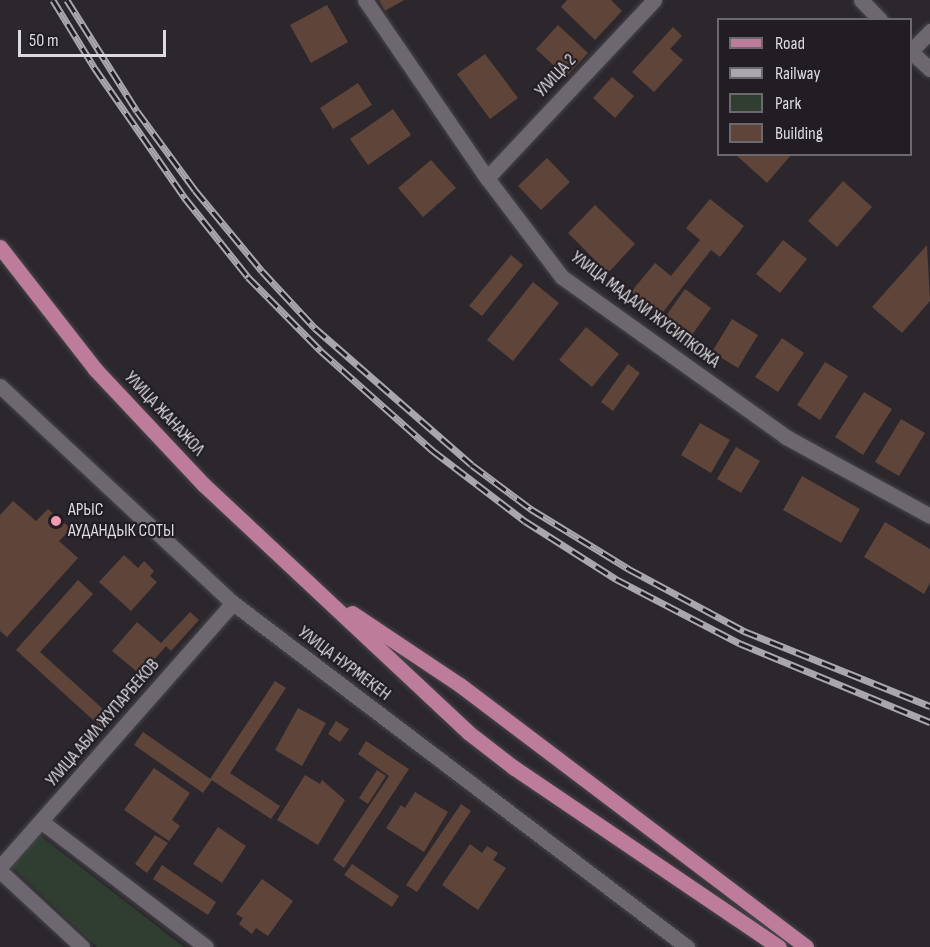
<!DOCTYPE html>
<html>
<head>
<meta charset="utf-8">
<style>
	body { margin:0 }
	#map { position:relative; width:930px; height:947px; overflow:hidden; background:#2b272d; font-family:"Sofia Sans Condensed",sans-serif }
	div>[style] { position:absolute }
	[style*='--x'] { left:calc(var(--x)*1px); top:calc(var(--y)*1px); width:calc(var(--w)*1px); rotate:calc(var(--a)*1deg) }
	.green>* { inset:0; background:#2f3e31 }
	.building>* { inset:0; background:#5f4539 }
	.roads { filter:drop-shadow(0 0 2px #474549) drop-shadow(0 0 2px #474549) }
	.minor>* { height:15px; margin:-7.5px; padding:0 7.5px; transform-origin:7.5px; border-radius:7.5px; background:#6d686f }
	.major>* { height:15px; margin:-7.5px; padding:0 7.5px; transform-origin:7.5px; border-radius:7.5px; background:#bd7c9a }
	.rail>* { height:7px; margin-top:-3.5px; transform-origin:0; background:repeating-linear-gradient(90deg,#211d23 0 14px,#aaa7ac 0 28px); box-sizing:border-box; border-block:2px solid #aaa7ac }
	.dots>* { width:16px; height:16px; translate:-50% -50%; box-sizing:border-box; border:3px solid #211d23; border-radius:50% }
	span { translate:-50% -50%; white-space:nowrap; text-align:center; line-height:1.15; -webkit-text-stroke:4.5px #211d23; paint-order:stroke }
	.street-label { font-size:18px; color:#dcdade }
	.poi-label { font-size:18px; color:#dcdade }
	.left { translate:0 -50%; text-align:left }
	.legend { position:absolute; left:717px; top:18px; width:195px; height:138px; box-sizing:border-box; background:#211d23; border:2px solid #6c696e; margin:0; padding:8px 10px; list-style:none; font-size:18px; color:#dcdade }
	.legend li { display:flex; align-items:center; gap:12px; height:30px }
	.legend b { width:30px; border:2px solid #6c696e }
	.scale { position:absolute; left:18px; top:30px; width:148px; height:27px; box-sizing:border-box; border:3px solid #dcdade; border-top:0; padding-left:8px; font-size:18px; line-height:21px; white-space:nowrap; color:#dcdade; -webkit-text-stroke:4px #211d23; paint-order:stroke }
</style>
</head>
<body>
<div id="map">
	<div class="green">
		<div style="clip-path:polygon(38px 834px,184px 947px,97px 947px,9px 864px)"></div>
	</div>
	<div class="building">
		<div style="clip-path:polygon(379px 0,404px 0,385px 11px)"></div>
		<div style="clip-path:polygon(567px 0,611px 0,622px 11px,595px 40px,561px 7px)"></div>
		<div style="clip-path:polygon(327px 5px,348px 42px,311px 63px,290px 25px)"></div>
		<div style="clip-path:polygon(558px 25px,588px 53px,566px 77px,536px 49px)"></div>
		<div style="clip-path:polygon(673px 27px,682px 36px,670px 49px,683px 60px,654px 92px,632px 72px)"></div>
		<div style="clip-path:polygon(485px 54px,518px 98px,490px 119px,457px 74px)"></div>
		<div style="clip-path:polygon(612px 77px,634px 96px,615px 118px,593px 98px)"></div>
		<div style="clip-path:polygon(358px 83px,372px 105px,333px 129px,320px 108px)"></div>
		<div style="clip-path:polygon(393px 109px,411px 135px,368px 165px,350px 139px)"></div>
		<div style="clip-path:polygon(735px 154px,792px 154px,767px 183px)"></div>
		<div style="clip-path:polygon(547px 158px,570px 182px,541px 210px,518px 186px)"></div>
		<div style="clip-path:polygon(431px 160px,456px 188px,423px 217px,398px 188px)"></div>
		<div style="clip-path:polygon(843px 181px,872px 207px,837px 247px,808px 221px)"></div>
		<div style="clip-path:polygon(710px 199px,744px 226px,720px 257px,711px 250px,660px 316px,631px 292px,655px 263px,671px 276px,700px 240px,686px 228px)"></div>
		<div style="clip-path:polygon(595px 205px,635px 244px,608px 273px,568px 233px)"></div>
		<div style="clip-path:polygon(783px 240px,807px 259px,780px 293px,756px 274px)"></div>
		<div style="clip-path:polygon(927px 245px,930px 301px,902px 333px,872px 307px)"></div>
		<div style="clip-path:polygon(511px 255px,523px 265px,482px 316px,469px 306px)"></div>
		<div style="clip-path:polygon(533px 282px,559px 303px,513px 361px,487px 340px)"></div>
		<div style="clip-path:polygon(685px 289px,711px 308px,689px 339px,663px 320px)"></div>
		<div style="clip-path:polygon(732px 319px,758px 335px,738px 368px,712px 352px)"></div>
		<div style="clip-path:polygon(586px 327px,619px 354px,592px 387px,559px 360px)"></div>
		<div style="clip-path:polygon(782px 338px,804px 353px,778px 392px,755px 377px)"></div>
		<div style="clip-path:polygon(825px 362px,848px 376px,820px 420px,797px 405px)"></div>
		<div style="clip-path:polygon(628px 364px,640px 373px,613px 411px,601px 402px)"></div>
		<div style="clip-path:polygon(864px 392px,892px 409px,863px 455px,835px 437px)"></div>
		<div style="clip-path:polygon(901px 419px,925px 433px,899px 476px,875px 462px)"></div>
		<div style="clip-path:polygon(700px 423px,730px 440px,711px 473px,681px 455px)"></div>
		<div style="clip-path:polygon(736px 447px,760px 461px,741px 493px,717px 479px)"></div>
		<div style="clip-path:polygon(802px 476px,860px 509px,841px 543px,783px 510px)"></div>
		<div style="clip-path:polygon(13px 501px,36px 521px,48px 509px,71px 529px,59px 541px,78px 558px,7px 637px,0 631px,0 515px)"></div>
		<div style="clip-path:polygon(885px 522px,930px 549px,930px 583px,924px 594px,864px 557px)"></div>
		<div style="clip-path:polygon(124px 555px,138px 568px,144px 561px,154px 571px,150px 576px,157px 582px,131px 611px,99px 582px)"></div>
		<div style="clip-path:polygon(78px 580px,93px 594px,40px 652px,113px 718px,103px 729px,16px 650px)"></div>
		<div style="clip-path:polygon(190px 612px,199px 620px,171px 651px,166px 646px,141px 675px,112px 651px,137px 622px,161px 643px)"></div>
		<div style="clip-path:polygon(275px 681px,286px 688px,230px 773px,280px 806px,271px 819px,210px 779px)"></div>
		<div style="clip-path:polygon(298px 708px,326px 723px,302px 766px,275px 750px)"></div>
		<div style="clip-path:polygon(336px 721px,349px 729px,340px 742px,328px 734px)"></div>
		<div style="clip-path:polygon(143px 732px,212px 780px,203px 793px,134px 745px)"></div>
		<div style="clip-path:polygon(366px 741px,409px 769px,344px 868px,333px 860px,389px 776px,358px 754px)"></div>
		<div style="clip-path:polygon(154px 768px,190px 793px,172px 820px,180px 826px,169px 841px,124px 810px)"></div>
		<div style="clip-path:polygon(377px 770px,386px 776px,368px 804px,359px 798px)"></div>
		<div style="clip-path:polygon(305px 775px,320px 784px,322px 780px,345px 800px,318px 845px,277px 820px)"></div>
		<div style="clip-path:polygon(415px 792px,448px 812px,424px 852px,386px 828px,401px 805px,405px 808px)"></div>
		<div style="clip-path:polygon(461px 804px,471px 811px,417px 892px,406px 885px)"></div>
		<div style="clip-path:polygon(218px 827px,246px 846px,222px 883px,193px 864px)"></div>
		<div style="clip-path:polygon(155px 835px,168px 843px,147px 873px,135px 864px)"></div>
		<div style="clip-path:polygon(470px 844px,482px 853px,487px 846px,498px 853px,493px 860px,506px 868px,478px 910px,442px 885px)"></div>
		<div style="clip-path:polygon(352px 864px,399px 896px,392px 907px,344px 875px)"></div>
		<div style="clip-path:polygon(162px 865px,216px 902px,208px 915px,153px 879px)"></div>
		<div style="clip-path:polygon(262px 879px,293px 901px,268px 936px,256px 928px,252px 934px,239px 924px,243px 918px,236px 914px)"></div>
	</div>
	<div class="roads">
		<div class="minor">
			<div style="--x:365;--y:0;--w:216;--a:55.6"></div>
			<div style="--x:487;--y:178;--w:124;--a:52.9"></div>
			<div style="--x:562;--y:277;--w:275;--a:35.5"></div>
			<div style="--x:786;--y:437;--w:164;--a:28.7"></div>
			<div style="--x:861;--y:0;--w:28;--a:46"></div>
			<div style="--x:910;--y:51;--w:27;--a:42"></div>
			<div style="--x:911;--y:51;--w:28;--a:-46"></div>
			<div style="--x:487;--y:178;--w:244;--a:-46.8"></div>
			<div style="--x:0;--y:386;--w:318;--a:43"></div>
			<div style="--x:233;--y:603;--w:570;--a:37.15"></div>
			<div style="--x:42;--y:822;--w:206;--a:37.3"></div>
			<div style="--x:0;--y:867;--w:352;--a:-48.6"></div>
			<div style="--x:0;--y:871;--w:112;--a:42.8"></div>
		</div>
		<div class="major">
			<div style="--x:0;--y:247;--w:155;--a:52.1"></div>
			<div style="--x:95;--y:369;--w:158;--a:46.8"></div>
			<div style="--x:203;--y:484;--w:364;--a:43.1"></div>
			<div style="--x:469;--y:733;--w:56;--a:37.7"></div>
			<div style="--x:513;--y:767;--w:321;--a:34.1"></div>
			<div style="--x:352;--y:613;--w:130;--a:33.7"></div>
			<div style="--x:460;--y:685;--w:434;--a:37.1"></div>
		</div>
	</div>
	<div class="rail">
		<div style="--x:53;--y:0;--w:79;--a:58.5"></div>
		<div style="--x:94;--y:67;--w:160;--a:55.2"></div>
		<div style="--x:185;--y:198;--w:101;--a:51.4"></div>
		<div style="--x:248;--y:277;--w:104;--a:45.4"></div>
		<div style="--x:321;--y:351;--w:149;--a:41.7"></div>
		<div style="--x:432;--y:450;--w:117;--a:37.4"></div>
		<div style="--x:525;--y:521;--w:108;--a:32.5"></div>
		<div style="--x:616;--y:579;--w:139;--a:27.5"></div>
		<div style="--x:739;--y:643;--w:207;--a:22.5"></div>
		<div style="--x:67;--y:0;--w:131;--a:57.8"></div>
		<div style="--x:137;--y:111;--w:98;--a:53.7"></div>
		<div style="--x:195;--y:190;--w:105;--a:50.4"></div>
		<div style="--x:262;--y:271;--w:78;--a:47.1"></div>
		<div style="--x:315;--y:328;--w:208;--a:41.1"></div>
		<div style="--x:472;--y:465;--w:74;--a:36.7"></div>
		<div style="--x:531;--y:509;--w:115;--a:31.5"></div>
		<div style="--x:629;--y:569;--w:131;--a:28.3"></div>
		<div style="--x:744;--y:631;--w:201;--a:22"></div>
	</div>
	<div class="dots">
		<div style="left:56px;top:521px;background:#f19ab3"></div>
	</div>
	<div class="street-label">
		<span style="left:556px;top:76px;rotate:-47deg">УЛИЦА 2</span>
		<span style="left:645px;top:310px;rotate:37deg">УЛИЦА МАДАЛИ ЖУСИПКОЖА</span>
		<span style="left:164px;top:414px;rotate:47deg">УЛИЦА ЖАНАЖОЛ</span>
		<span style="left:344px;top:664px;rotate:37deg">УЛИЦА НУРМЕКЕН</span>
		<span style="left:103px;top:723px;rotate:-49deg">УЛИЦА АБИЛ ЖУПАРБЕКОВ</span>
	</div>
	<div class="poi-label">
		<span class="left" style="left:68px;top:521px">АРЫС<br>АУДАНДЫК СОТЫ</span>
	</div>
	<ul class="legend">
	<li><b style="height:8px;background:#bd7c9a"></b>Road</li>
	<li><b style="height:8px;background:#aaa7ac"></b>Railway</li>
	<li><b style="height:16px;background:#2f3e31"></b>Park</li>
	<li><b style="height:16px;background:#5f4539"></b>Building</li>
	</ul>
	<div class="scale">50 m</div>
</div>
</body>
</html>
